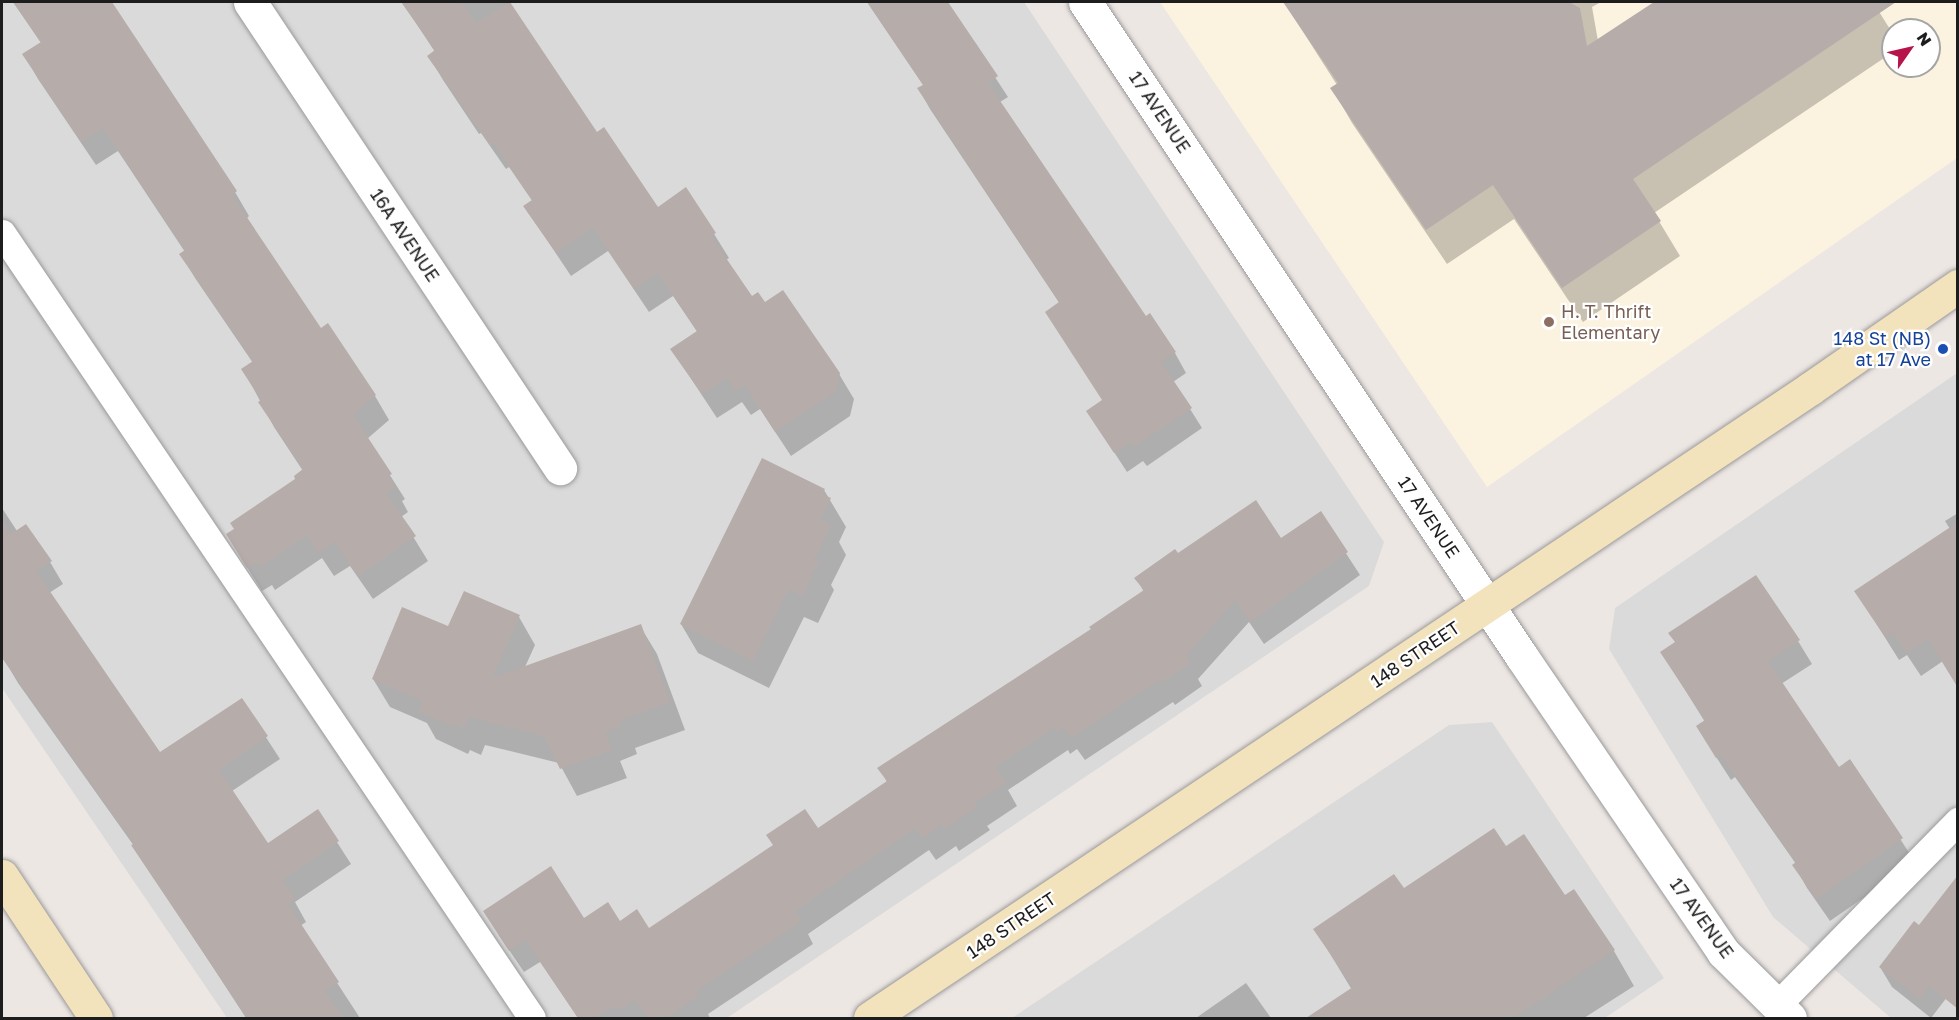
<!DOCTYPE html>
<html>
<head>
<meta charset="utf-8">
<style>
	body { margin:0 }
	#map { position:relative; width:1959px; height:1020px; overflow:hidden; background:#ede7e4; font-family:"Golos Text",sans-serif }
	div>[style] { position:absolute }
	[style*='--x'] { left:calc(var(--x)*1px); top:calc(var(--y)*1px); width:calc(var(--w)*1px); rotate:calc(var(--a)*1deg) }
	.residential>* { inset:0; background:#dbdadb }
	.education>* { inset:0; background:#fbf2df }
	.shadow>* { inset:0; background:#0003 }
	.building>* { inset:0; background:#b6acaa }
	.roads { filter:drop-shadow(0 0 2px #9a9a9a) drop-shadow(0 0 2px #9a9a9a) }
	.lane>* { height:27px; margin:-13.5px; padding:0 13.5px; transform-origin:13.5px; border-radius:13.5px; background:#fff }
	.street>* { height:33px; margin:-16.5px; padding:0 16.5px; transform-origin:16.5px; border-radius:16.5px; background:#fff }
	.secondary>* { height:33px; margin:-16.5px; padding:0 16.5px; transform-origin:16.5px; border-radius:16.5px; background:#f3e3bd }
	.dots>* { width:16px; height:16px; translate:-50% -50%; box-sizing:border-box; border:3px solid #fff; border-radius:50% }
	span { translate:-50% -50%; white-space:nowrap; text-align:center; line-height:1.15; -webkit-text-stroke:4.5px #fff; paint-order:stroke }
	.street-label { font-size:18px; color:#1d1d1d }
	.education-label { font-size:18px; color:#785e54 }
	.left { translate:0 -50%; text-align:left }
	.transit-label { font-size:18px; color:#164399 }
	.right { translate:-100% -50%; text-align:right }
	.frame { position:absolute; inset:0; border:3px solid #1d1d1d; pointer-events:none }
	.north { position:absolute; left:1881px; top:18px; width:60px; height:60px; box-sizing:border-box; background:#fff; border:2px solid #a5a5a5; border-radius:50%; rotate:56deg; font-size:16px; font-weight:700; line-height:24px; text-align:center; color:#1d1d1d }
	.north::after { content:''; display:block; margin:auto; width:21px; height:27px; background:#b6144b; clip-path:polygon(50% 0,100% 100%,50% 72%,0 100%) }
</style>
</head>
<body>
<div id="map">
	<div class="residential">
		<div style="clip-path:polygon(2px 2px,1024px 2px,1384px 542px,1369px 586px,727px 1018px,227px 1018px,2px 688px)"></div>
		<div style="clip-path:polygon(1957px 373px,1957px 1018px,1891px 1018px,1773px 917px,1609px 649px,1615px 608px)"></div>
		<div style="clip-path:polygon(1492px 722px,1664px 978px,1605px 1018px,1012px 1018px,1449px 725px)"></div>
	</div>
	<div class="education">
		<div style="clip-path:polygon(evenodd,1160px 2px,1957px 2px,1957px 158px,1487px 487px,1160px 2px,1893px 30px,1929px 30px,1929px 66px,1893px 66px,1893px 30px)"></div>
	</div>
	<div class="shadow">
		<div style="clip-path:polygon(13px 2px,110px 2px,235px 192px,249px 216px,246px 219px,321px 330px,375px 396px,389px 420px,367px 439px,405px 499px,402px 501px,408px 512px,401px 517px,428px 561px,373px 599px,350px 566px,334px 576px,322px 558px,275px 590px,272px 585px,262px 591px,242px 559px,303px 471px,274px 427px,243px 369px,253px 363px,195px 278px,181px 254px,185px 252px,118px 151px,96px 165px,38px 79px,24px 54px,41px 43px)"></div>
		<div style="clip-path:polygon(402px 2px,508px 2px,597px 134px,657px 209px,686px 189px,729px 258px,726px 260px,752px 298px,765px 304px,839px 374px,854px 399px,850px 416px,791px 456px,760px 409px,751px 415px,742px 402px,717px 418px,672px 350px,698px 333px,673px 296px,649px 312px,608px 251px,571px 276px,525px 207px,533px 202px,509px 167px,506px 169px,481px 133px,479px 134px,443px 80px,429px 56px,435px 52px)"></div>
		<div style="clip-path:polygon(867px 2px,946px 2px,1008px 97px,1000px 102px,1145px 318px,1149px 315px,1175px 353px,1186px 373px,1173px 382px,1202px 428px,1147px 466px,1143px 461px,1127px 472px,1088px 412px,1104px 401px,1060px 304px,930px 109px,919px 89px,924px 86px)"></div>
		<div style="clip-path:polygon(1284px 2px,1601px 2px,1592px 7px,1598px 41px,1656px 2px,1873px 2px,1893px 34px,1893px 52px,1654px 213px,1680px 256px,1583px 322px,1514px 219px,1447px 264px,1352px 123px,1332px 88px,1337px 85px)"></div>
		<div style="clip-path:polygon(824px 490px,846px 527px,839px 542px,846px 555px,831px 585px,834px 590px,818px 623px,804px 617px,769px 688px,698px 653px,681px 624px)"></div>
		<div style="clip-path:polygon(2px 508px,17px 531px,50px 562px,63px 584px,49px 593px,160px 754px,242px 700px,280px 759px,232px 791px,268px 845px,317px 811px,351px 864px,295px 902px,306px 922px,300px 926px,360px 1018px,246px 1018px,134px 846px,18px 683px,5px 661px,2px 653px)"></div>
		<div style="clip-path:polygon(1320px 513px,1360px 575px,1264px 644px,1249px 622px,1198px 679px,1202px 686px,1175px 705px,1173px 702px,1085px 760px,1077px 749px,1070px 754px,1068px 750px,1008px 790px,1017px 806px,987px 826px,990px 830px,959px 851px,956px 846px,936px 860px,929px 850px,808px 934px,813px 944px,708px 1014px,710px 1018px,578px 1018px,540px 962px,524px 972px,498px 934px,583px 920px,620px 923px,649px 930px,817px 830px,887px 782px,879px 768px,1092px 630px,1144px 592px,1136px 578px,1178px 556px,1281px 540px)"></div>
		<div style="clip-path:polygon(1958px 513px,1958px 668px,1943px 661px,1921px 676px,1907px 655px,1899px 660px,1856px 591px,1950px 529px,1945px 521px)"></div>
		<div style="clip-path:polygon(519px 617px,535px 645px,525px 667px,640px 626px,657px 654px,685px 730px,635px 748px,637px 754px,620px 761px,627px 778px,577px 796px,559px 763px,485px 745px,481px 755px,470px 750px,468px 754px,436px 739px,427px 723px,390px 707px,373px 679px,449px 628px)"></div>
		<div style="clip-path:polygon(1798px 641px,1812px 664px,1781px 684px,1839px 769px,1850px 761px,1915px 862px,1830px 921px,1807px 888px,1794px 865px,1796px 864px,1735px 777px,1731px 780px,1711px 749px,1705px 722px,1662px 653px)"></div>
		<div style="clip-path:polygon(1506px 848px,1565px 897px,1614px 951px,1634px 986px,1584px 1018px,1310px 1018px,1352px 990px,1315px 929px)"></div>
		<div style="clip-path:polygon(1880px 967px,1958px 983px,1931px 1018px,1892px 987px)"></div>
		<div style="clip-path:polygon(1246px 983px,1271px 1018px,1196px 1018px)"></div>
	</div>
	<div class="building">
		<div style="clip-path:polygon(13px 2px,112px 2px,237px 191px,232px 195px,321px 328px,328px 323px,376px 395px,353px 415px,392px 474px,388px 476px,396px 487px,386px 493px,416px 536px,358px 576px,335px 542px,318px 553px,307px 535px,260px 567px,257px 562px,247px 568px,226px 534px,234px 529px,230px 523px,295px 479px,294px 476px,303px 469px,258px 402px,261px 400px,241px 369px,253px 361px,179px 254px,185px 250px,103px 128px,81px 142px,22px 54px,41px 42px)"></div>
		<div style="clip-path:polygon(401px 2px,461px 2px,476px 23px,510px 2px,597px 132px,604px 127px,658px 207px,686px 187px,716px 233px,711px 236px,752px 296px,758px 292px,765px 302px,783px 290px,840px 373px,836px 391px,775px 432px,745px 385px,736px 391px,727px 378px,702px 394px,670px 349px,697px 331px,658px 273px,634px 289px,593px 227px,556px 253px,523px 206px,532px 200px,494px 143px,490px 145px,427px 56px,435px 50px)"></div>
		<div style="clip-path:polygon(867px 2px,948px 2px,998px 76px,988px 83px,1146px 316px,1150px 313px,1176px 352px,1161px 362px,1192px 408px,1134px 447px,1131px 442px,1114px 453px,1086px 411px,1102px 400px,1045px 312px,1059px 302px,917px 88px,923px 85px)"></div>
		<div style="clip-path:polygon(1283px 2px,1569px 2px,1580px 8px,1587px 46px,1654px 2px,1896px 2px,1633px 179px,1661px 221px,1562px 288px,1493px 185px,1426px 230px,1330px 88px,1338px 83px)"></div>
		<div style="clip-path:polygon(762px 458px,825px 489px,822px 494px,831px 498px,820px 520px,831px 525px,814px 559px,819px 561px,802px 596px,788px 589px,753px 661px,680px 624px)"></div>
		<div style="clip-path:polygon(1256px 500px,1281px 538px,1321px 511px,1348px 552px,1250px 622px,1235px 600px,1186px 656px,1191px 663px,1161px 683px,1159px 680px,1071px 738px,1063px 727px,1056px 732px,1054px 728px,995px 767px,1006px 783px,975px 803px,978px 807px,945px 829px,942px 824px,922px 839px,915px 828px,795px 911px,802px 921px,696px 991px,699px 996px,666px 1018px,648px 1018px,635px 1000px,618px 1011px,613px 1006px,594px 1018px,578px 1018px,526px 940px,509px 951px,483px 911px,551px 866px,584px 918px,608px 902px,620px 921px,637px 909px,649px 928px,773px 845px,766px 835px,805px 809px,818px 828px,887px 781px,877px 768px,1091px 629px,1089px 627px,1144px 590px,1134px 578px,1175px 549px,1178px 553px)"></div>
		<div style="clip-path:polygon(2px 520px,11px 534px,26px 524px,52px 561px,36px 571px,160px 752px,242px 698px,268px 736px,219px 770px,268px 843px,318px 809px,339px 841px,282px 880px,295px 899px,288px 904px,339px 982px,325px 991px,343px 1018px,247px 1018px,131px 845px,134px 844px,2px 658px)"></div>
		<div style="clip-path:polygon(1958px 522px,1958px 688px,1928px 639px,1907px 653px,1893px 633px,1885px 637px,1854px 591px)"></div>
		<div style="clip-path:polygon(1756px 575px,1800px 640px,1768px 661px,1839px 767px,1850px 759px,1903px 838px,1816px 899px,1792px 865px,1796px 862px,1721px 755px,1716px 758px,1696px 726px,1705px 720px,1660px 652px,1675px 642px,1668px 633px)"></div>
		<div style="clip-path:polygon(464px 591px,520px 615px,492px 678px,641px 624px,670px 702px,620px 720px,622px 726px,605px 732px,612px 750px,560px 769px,544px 736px,469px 717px,464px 728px,454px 723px,452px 726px,418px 711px,423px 701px,372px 679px,402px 607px,448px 626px)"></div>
		<div style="clip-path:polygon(1494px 828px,1506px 846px,1524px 834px,1565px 895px,1574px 889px,1615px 950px,1513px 1018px,1306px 1018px,1353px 987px,1313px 929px,1394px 874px,1404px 888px)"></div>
		<div style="clip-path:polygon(1958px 875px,1958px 1009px,1929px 986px,1920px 999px,1879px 967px,1914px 921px,1919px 925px)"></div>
	</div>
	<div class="roads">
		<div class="lane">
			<div style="--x:2;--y:233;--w:947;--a:55.97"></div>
			<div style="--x:1776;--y:1006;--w:260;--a:-45.5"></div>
		</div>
		<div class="street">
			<div style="--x:250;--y:2;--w:560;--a:56.37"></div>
			<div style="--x:1085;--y:2;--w:787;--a:56.29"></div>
			<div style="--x:1522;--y:657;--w:357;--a:55.7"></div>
			<div style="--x:1723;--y:952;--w:94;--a:44.6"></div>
		</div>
		<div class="secondary">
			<div style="--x:2;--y:876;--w:170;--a:56.5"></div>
			<div style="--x:870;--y:1018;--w:1132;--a:-33.8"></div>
			<div style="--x:1811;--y:388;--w:179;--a:-34.8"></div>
		</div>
	</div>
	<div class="dots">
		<div style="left:1549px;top:322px;background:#8d6e63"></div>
		<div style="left:1943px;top:349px;background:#1a4fb4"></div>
	</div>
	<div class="street-label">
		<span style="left:1160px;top:112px;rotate:56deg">17 AVENUE</span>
		<span style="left:405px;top:235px;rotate:56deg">16A AVENUE</span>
		<span style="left:1429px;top:517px;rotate:56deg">17 AVENUE</span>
		<span style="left:1415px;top:654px;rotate:-34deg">148 STREET</span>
		<span style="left:1702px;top:918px;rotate:54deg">17 AVENUE</span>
		<span style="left:1011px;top:925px;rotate:-34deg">148 STREET</span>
	</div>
	<div class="education-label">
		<span class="left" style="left:1561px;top:322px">H. T. Thrift<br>Elementary</span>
	</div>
	<div class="transit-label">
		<span class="right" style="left:1931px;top:349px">148 St (NB)<br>at 17 Ave</span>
	</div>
	<div class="frame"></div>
	<div class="north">N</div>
</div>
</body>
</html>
